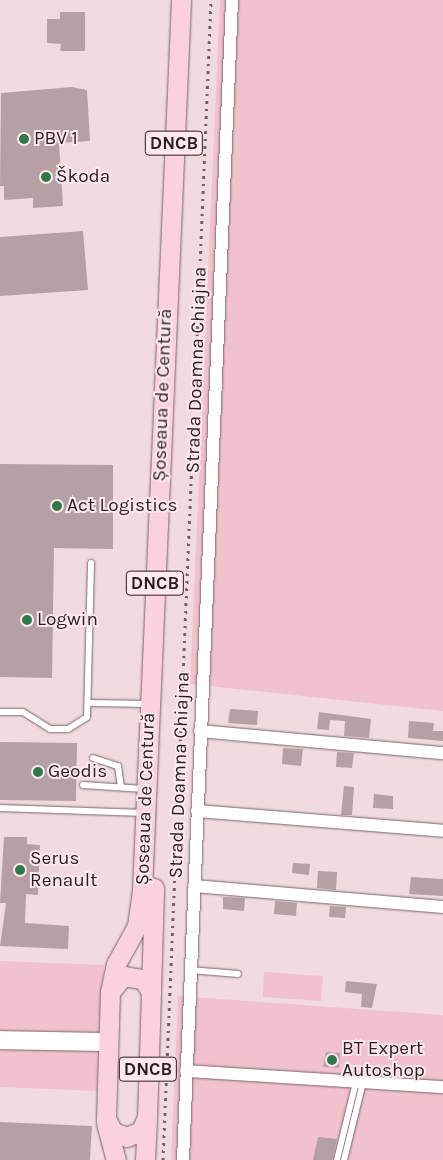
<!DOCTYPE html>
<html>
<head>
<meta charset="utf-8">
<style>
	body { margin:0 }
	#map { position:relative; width:443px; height:1160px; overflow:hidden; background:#f1dbe0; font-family:Karla,sans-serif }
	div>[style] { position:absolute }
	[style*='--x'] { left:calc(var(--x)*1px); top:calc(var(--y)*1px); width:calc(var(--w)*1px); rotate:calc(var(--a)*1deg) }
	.green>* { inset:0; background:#f1c1cd }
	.building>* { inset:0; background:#b5a0a5 }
	.roads { filter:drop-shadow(0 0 1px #78656a) drop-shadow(0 0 1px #78656a) }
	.lane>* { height:6px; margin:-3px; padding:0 3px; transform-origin:3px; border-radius:3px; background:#fff }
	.street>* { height:12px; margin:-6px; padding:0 6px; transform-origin:6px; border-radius:6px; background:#fff }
	.secondary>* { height:18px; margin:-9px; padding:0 9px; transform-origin:9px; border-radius:9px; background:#fff }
	.primary>* { height:19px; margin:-9.5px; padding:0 9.5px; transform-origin:9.5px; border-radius:9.5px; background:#fad1dc }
	.rail>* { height:3px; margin-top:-1.5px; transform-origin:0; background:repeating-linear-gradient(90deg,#706266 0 2.5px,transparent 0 7.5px) }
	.dots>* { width:14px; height:14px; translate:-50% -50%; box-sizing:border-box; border:2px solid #ffe8ed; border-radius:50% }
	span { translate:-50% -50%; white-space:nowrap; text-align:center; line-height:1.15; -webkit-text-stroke:4px #ffe8ed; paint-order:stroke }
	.shield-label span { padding:1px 4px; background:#ffe8ed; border:1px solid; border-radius:4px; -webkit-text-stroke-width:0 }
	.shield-label { font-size:18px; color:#271f21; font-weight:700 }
	.poi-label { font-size:19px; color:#271f21 }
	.left { translate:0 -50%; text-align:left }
	.street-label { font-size:19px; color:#271f21 }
</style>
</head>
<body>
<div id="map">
	<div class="green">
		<div style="clip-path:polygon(220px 0,443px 0,443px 711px,190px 684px)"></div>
		<div style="clip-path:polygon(0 961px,104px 965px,97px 1091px,0 1087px)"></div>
		<div style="clip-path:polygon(264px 972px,323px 976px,321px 1001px,263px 997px)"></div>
		<div style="clip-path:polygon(178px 996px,443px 1015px,443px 1160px,171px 1160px)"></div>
	</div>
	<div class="building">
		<div style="clip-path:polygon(60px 12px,85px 12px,85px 51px,60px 51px,61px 44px,47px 43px,47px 19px,60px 19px)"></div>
		<div style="clip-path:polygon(72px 87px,87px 90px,90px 141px,59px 143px,63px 206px,33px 208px,33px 198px,4px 200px,4px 186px,0 186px,1px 93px)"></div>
		<div style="clip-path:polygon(83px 231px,88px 290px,0 296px,0 237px)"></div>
		<div style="clip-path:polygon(0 464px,113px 465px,113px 549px,54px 548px,52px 678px,0 677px)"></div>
		<div style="clip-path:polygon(230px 709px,258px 711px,257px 725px,228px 723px)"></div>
		<div style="clip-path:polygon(319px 712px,371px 719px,369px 738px,344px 736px,345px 721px,330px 720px,329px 730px,317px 729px)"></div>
		<div style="clip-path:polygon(409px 721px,434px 723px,433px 731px,443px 731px,443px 741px,408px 738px)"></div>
		<div style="clip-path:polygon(0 742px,77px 743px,76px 801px,0 800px)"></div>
		<div style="clip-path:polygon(283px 748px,303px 749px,301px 766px,282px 764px)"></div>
		<div style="clip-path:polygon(337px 752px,354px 753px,352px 768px,336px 767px)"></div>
		<div style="clip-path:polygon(344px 786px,354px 787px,352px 815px,341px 815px)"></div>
		<div style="clip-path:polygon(374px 794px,393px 796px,393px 809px,373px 808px)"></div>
		<div style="clip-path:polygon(4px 837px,27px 837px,27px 844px,40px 845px,38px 895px,26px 894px,25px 923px,69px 926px,68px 949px,0 946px,6px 903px,0 903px)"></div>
		<div style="clip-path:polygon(293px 863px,310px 864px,309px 875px,292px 873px)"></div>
		<div style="clip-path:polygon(318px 871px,337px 872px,336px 890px,317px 888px)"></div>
		<div style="clip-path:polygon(411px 877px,443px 879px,443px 896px,409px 894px)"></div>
		<div style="clip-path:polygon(223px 897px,245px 898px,244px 911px,223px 909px)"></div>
		<div style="clip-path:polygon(275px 901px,297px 903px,296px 916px,274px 914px)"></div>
		<div style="clip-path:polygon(330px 906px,346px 907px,345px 918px,329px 917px)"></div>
		<div style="clip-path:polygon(346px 981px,377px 984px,372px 1008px,361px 1007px,362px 994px,345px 992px)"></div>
		<div style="clip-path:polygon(326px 1052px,340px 1053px,339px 1068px,323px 1067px)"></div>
		<div style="clip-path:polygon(0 1122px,92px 1126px,90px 1160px,0 1160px)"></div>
		<div style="clip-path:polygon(318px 1137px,337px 1139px,332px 1160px,313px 1160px)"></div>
	</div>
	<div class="roads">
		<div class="lane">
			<div style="--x:90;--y:703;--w:59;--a:1"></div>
			<div style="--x:0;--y:712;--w:23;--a:0"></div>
			<div style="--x:23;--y:712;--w:32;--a:32"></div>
			<div style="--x:50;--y:729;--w:18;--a:0"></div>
			<div style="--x:68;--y:729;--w:22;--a:-32"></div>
			<div style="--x:87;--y:717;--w:154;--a:-88.5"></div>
			<div style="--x:93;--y:758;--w:26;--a:18"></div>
			<div style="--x:118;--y:766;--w:21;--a:82"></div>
			<div style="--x:83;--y:785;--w:61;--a:3.8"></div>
			<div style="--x:0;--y:808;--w:144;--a:2"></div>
			<div style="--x:190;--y:970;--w:48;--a:4.8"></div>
			<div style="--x:337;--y:1160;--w:80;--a:-76.3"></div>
			<div style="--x:344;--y:1160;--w:80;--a:-76.3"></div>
		</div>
		<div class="street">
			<div style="--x:200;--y:731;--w:244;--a:5.2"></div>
			<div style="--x:197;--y:811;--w:247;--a:4.6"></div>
			<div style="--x:194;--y:886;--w:250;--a:4.8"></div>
			<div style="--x:186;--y:1071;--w:257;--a:3.6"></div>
			<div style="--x:183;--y:1160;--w:1161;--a:-87.58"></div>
		</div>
		<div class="secondary">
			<div style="--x:0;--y:1040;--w:108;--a:1.1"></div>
		</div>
		<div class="primary">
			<div style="--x:123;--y:976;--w:20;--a:9"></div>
			<div style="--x:143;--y:979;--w:15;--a:58"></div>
			<div style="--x:151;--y:992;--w:125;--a:91.8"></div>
			<div style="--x:147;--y:1117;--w:15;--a:113"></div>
			<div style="--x:141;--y:1131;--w:15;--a:157"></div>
			<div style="--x:127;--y:1137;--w:15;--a:-160"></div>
			<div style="--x:113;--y:1132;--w:15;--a:-118"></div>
			<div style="--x:106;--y:1119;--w:127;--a:-88.2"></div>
			<div style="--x:110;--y:992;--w:21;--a:-51"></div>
			<div style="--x:110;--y:992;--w:29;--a:-78"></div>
			<div style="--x:116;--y:964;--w:43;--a:-61.1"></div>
			<div style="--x:137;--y:926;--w:36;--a:-82"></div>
			<div style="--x:142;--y:890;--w:891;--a:-87.49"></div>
			<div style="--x:151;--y:992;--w:104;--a:-88.3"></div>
			<div style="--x:106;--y:1123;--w:38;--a:75"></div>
			<div style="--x:145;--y:1160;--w:41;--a:-87.2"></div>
		</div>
	</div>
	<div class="rail">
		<div style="--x:163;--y:1160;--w:1161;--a:-87.63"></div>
	</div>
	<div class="dots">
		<div style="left:24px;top:139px;background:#2e7947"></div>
		<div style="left:46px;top:177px;background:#2e7947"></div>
		<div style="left:57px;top:506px;background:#2e7947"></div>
		<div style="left:27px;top:620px;background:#2e7947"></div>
		<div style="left:38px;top:772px;background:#2e7947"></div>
		<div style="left:20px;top:870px;background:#2e7947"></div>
		<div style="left:332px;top:1060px;background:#2e7947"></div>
	</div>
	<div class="shield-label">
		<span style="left:174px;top:143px">DNCB</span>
		<span style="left:155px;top:583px">DNCB</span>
		<span style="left:148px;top:1069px">DNCB</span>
	</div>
	<div class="poi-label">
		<span class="left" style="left:34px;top:139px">PBV 1</span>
		<span class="left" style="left:56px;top:177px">Škoda</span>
		<span class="left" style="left:67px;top:506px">Act Logistics</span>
		<span class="left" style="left:37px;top:620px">Logwin</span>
		<span class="left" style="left:48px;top:772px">Geodis</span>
		<span class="left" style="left:30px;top:870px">Serus<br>Renault</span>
		<span class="left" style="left:342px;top:1060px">BT Expert<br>Autoshop</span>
	</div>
	<div class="street-label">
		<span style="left:197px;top:370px;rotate:-88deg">Strada Doamna Chiajna</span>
		<span style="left:163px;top:395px;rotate:-88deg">Șoseaua de Centură</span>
		<span style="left:180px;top:775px;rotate:-88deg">Strada Doamna Chiajna</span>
		<span style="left:146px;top:799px;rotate:-88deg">Șoseaua de Centură</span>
	</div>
</div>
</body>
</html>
